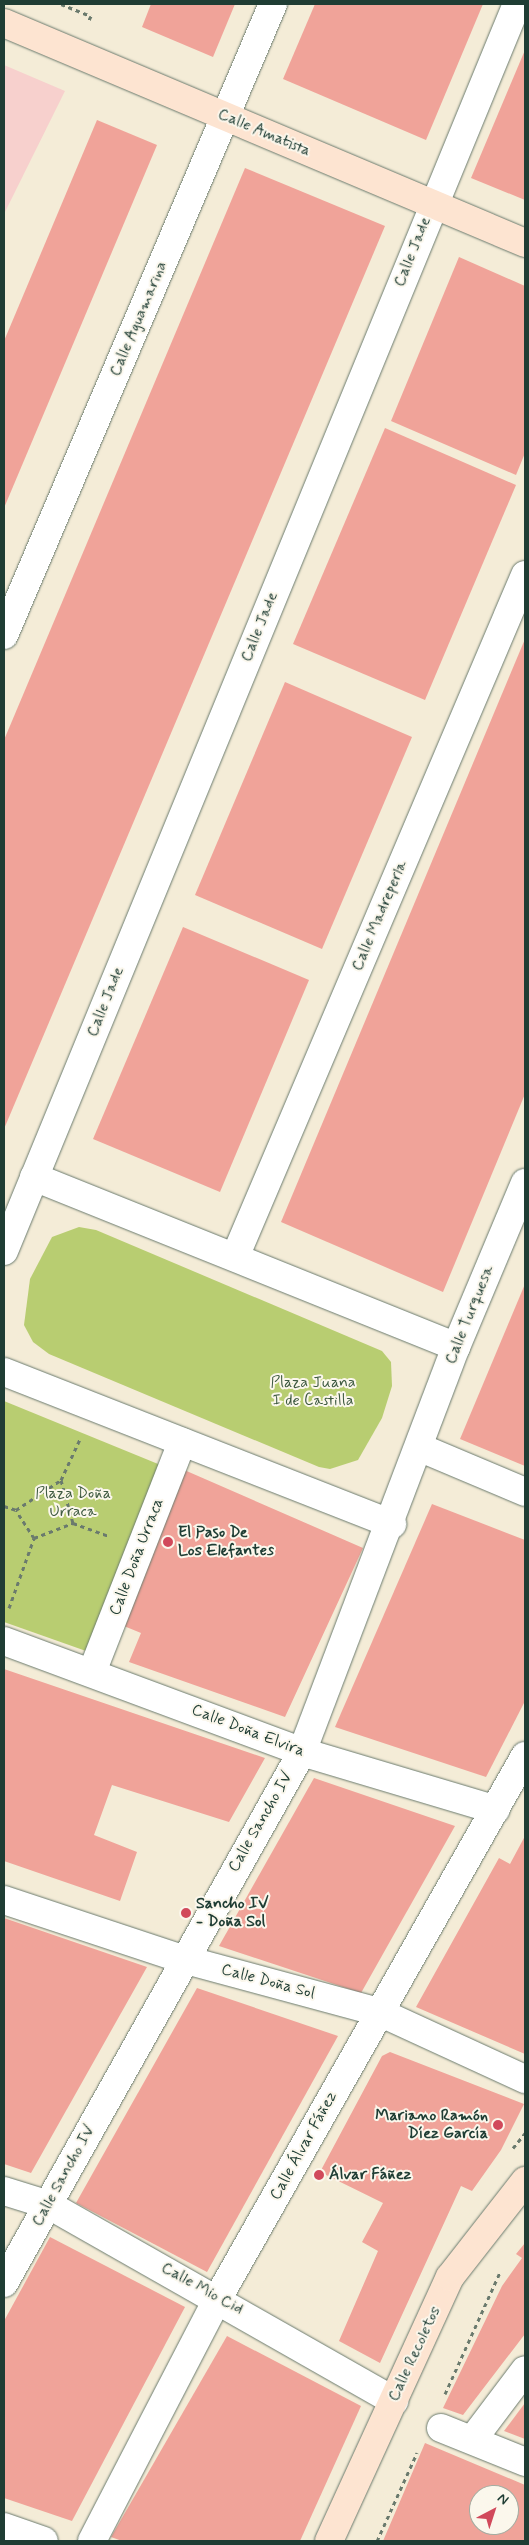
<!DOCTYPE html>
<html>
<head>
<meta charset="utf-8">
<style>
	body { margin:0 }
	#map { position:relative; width:529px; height:2545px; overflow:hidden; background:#f4ecd7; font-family:Mynerve,sans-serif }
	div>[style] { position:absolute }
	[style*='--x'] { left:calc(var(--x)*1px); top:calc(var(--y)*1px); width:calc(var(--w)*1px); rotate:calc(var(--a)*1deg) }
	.built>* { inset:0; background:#f7d0cd }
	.green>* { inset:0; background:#b8cd71 }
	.building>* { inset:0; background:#f0a399 }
	.path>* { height:3px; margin-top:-1.5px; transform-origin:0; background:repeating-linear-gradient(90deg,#6a7a6d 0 4px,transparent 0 8px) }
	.roads { filter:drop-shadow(0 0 1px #6a7a6d) drop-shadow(0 0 1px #6a7a6d) }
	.street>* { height:28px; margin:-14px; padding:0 14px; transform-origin:14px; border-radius:14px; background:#fff }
	.secondary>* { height:28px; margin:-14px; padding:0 14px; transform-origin:14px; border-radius:14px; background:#fde4d1 }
	.dots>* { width:14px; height:14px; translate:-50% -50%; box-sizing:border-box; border:2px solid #fbf7ec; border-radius:50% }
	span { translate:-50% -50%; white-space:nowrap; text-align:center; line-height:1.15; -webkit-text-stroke:4px #fbf7ec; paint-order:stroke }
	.street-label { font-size:16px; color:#1f3d34 }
	.park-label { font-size:16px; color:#3e5a40 }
	.poi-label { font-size:16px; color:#1f3d34; font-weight:700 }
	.left { translate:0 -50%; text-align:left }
	.right { translate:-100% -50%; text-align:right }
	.frame { position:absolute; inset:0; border:5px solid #1f3d34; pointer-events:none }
	.north { position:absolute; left:469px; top:2485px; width:50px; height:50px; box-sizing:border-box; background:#fbf7ec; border:1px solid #a3ada2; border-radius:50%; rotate:40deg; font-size:14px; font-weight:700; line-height:20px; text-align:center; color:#1f3d34 }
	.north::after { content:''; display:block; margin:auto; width:18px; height:22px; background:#d1495b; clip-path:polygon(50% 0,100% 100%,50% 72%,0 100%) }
</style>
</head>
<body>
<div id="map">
	<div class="built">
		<div style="clip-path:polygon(4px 65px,65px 91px,4px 214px)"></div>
	</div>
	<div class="green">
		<div style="clip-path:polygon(79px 1227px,96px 1230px,382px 1351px,391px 1362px,392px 1386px,382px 1418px,358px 1460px,330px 1469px,319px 1467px,49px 1354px,33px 1342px,24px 1325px,30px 1279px,52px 1237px)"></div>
		<div style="clip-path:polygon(4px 1401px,163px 1466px,86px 1651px,4px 1622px)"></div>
	</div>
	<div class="building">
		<div style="clip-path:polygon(151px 4px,235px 4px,213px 57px,142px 27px)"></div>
		<div style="clip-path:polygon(315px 4px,483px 4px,426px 140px,283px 79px)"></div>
		<div style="clip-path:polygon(525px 50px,525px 200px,471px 178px)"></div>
		<div style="clip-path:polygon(97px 120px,157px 145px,4px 508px,4px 341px)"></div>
		<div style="clip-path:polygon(245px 168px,385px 226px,4px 1129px,4px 740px)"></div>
		<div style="clip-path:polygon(459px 257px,525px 286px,525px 453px,516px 475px,391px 421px)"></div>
		<div style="clip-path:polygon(385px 428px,516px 485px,425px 700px,293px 644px)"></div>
		<div style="clip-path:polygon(525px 639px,525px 1094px,443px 1292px,281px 1222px)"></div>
		<div style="clip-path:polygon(285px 682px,412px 737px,322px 949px,195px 895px)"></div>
		<div style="clip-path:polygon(183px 927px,309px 980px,220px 1192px,93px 1139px)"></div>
		<div style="clip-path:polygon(525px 1284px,525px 1466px,460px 1439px)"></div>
		<div style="clip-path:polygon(182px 1469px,363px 1548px,285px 1717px,129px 1662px,141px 1633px,119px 1624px)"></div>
		<div style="clip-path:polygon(432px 1504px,525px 1540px,525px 1701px,486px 1777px,335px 1727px)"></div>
		<div style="clip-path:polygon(4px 1669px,265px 1758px,229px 1822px,112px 1785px,94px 1835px,137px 1852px,120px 1901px,4px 1861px)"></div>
		<div style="clip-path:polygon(314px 1778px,455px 1826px,361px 1993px,219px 1946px)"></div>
		<div style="clip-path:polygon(525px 1836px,525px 2054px,416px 2007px,499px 1858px,510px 1864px)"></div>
		<div style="clip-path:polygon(4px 1918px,147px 1967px,31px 2173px,4px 2164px)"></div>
		<div style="clip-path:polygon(197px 1988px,338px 2036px,207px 2272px,76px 2203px)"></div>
		<div style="clip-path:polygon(390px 2052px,524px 2104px,501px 2150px,472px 2191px,461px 2186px,380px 2363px,339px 2341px,378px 2251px,362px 2242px,383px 2203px,320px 2172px,382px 2056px)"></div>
		<div style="clip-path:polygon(50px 2237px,185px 2307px,72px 2521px,4px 2498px,4px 2321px)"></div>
		<div style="clip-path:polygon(525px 2243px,525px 2334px,463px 2415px,443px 2408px,502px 2286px,522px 2258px,516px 2254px)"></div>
		<div style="clip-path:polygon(227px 2336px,361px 2406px,300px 2541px,122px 2541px,111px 2537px)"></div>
		<div style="clip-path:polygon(525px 2403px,525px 2439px,504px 2431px)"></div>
		<div style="clip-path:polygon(evenodd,425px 2443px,525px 2485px,525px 2541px,383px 2541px,425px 2443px,479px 2495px,509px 2495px,509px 2525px,479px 2525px,479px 2495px)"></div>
	</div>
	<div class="path">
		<div style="--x:61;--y:4;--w:32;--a:22"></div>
		<div style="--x:91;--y:16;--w:7;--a:117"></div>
		<div style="--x:61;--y:1480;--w:45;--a:74.4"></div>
		<div style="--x:4;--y:1506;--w:13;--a:18"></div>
		<div style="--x:16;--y:1510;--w:54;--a:-33.7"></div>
		<div style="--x:61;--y:1480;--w:45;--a:-65.1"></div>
		<div style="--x:34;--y:1538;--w:42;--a:-21"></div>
		<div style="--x:73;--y:1523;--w:37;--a:20"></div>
		<div style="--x:9;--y:1608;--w:74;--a:-70.3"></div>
		<div style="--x:34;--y:1538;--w:33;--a:-123"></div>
		<div style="--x:513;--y:2148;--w:19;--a:-51"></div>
		<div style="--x:445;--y:2394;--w:134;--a:-65.7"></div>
		<div style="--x:377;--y:2541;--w:97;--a:-65.6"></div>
	</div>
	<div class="roads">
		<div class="street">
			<div style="--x:4;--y:635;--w:686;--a:-66.91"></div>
			<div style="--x:34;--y:1177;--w:455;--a:21.9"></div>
			<div style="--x:4;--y:1251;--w:1348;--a:-67.64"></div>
			<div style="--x:235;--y:1257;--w:741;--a:-66.96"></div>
			<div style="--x:4;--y:1372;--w:417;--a:21.4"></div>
			<div style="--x:421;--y:1448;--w:113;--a:22.9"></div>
			<div style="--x:4;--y:1641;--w:318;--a:20.4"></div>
			<div style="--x:302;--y:1752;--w:202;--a:16.6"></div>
			<div style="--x:92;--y:1672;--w:247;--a:-68.6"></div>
			<div style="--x:4;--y:1900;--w:188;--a:18.3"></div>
			<div style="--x:182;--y:1959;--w:204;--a:15.1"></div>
			<div style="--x:379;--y:2012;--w:161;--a:24.7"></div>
			<div style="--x:4;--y:2191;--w:47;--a:17.3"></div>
			<div style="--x:49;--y:2205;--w:397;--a:29.6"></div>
			<div style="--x:4;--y:2283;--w:609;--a:-60.7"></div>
			<div style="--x:302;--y:1752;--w:433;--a:-69.2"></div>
			<div style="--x:456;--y:1347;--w:178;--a:-67.2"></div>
			<div style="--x:441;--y:2428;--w:91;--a:22"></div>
			<div style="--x:473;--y:2439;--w:86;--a:-53"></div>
			<div style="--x:4;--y:2527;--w:42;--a:19.3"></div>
			<div style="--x:92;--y:2541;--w:274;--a:-62.6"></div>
			<div style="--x:218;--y:2298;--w:623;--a:-60.47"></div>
		</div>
		<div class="secondary">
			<div style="--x:4;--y:23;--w:566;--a:22.89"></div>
			<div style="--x:329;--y:2541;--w:290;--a:-65.4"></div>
			<div style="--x:450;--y:2277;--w:122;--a:-52"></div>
		</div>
	</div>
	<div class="dots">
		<div style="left:168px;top:1542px;background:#d1495b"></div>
		<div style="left:186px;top:1913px;background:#d1495b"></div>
		<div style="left:498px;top:2125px;background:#d1495b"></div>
		<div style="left:319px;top:2175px;background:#d1495b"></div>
	</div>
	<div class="street-label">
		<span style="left:264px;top:133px;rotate:23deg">Calle Amatista</span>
		<span style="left:413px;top:252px;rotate:-68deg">Calle Jade</span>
		<span style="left:139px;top:319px;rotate:-67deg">Calle Aguamarina</span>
		<span style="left:260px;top:627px;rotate:-68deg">Calle Jade</span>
		<span style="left:380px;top:916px;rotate:-67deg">Calle Madreperla</span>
		<span style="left:106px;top:1002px;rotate:-68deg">Calle Jade</span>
		<span style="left:470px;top:1315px;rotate:-68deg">Calle Turquesa</span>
		<span style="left:137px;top:1557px;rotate:-69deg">Calle Doña Urraca</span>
		<span style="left:248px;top:1731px;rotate:21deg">Calle Doña Elvira</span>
		<span style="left:261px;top:1822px;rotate:-60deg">Calle Sancho IV</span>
		<span style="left:268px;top:1982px;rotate:15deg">Calle Doña Sol</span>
		<span style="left:304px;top:2146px;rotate:-61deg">Calle Álvar Fáñez</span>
		<span style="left:64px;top:2176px;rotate:-61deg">Calle Sancho IV</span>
		<span style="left:202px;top:2289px;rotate:29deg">Calle Mio Cid</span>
		<span style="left:415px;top:2354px;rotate:-65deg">Calle Recoletos</span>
	</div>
	<div class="park-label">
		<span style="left:313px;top:1392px">Plaza Juana<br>I de Castilla</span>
		<span style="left:73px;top:1503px">Plaza Doña<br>Urraca</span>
	</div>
	<div class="poi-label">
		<span class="left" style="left:178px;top:1542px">El Paso De<br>Los Elefantes</span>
		<span class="left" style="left:196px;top:1913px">Sancho IV<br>- Doña Sol</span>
		<span class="right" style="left:488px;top:2125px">Mariano Ramón<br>Díez García</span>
		<span class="left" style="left:329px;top:2175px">Álvar Fáñez</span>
	</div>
	<div class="frame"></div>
	<div class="north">N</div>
</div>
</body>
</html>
